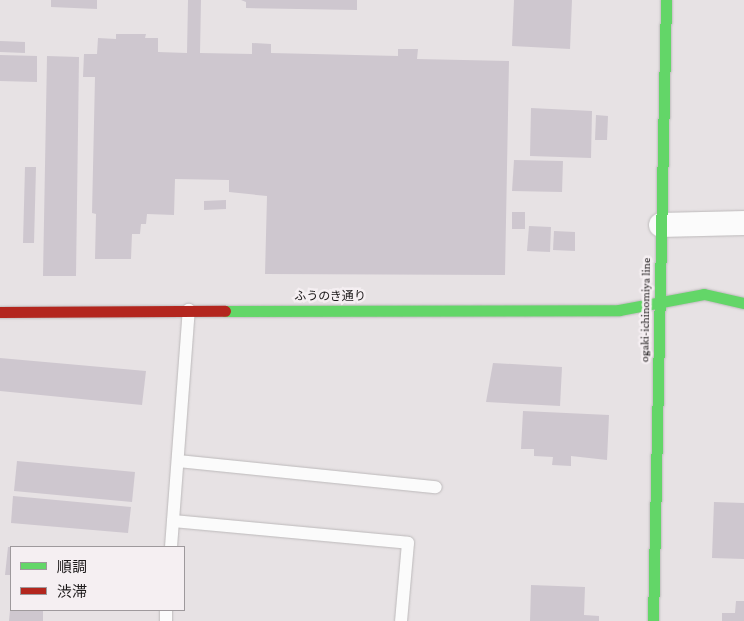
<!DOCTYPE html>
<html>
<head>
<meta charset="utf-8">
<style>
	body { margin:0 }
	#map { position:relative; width:744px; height:621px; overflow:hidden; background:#e7e2e4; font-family:"Crimson Pro","Noto Sans JP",serif }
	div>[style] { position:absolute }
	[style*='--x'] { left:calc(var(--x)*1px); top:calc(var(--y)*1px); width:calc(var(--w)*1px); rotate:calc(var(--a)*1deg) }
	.building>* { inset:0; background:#cec7cf }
	.roads { filter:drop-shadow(0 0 1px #bcb9ba) drop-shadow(0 0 1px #bcb9ba) }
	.lane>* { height:12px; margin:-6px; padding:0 6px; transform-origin:6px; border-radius:6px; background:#fbfbfb }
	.street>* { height:24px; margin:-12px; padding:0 12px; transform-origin:12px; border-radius:12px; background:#fbfbfb }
	.fast>* { height:11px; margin:-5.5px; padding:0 5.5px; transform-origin:5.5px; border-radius:5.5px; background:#63d668 }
	.jam>* { height:11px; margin:-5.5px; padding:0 5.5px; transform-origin:5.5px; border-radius:5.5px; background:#b3261e }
	span { translate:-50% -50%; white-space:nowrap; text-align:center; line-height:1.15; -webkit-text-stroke:5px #f5eff2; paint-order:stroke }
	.street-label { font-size:12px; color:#1c191a }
	.legend { position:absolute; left:10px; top:546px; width:175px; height:65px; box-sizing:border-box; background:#f5eff2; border:1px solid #9e999c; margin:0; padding:6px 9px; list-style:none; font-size:15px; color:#1c191a }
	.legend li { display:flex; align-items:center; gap:10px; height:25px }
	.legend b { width:25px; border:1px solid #9e999c }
</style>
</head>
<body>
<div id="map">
	<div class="building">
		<div style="clip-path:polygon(51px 0,97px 0,97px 9px,51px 7px)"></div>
		<div style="clip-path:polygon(188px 0,201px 0,200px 53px,252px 54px,252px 43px,271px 44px,271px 53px,398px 56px,398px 49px,418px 49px,417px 59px,509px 61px,505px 275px,265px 274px,267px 196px,229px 192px,229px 180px,175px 179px,174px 215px,147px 214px,146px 224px,141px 224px,140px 234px,132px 234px,131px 259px,95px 259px,96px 214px,92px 213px,95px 77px,83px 77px,84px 54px,97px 54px,98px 38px,116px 39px,116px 34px,146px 34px,145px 38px,158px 38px,158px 52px,187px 53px)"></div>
		<div style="clip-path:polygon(241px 0,357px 0,357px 10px,246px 8px,246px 2px)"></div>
		<div style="clip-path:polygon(514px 0,572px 0,570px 49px,512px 46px)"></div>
		<div style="clip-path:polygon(0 41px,25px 42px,25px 53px,0 52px)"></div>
		<div style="clip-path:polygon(0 55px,37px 56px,37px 82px,0 81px)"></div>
		<div style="clip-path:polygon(47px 56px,79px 57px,76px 276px,43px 276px)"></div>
		<div style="clip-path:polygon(531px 108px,592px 111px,591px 158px,530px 156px)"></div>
		<div style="clip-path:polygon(596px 115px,608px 116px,607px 140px,595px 140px)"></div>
		<div style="clip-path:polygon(514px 160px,563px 161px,562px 192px,512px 191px)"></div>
		<div style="clip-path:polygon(25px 167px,36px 167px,34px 243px,23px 243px)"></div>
		<div style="clip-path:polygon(226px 200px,226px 209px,204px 210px,204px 201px)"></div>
		<div style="clip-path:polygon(512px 212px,525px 212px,525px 229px,512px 229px)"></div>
		<div style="clip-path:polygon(529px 226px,551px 227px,550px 252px,527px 251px)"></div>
		<div style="clip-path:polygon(554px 231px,575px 232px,575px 251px,553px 250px)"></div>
		<div style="clip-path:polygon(0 358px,146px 371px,142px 405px,0 391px)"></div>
		<div style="clip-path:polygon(493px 363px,562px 367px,560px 406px,486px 402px)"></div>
		<div style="clip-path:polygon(523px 411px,609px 415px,607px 460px,571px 456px,571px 466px,552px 465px,553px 457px,534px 456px,534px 449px,521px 449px)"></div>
		<div style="clip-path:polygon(17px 461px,135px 472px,132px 502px,14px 491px)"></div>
		<div style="clip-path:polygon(13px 496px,131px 507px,128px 533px,11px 523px)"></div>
		<div style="clip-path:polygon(714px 502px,744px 503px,744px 559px,712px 558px)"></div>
		<div style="clip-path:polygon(8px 547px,11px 547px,11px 575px,5px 575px)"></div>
		<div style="clip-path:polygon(531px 585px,585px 587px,584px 615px,599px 616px,599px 621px,530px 621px)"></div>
		<div style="clip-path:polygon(736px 601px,744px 601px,744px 621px,722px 621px,722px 613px,735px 613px)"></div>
		<div style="clip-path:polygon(10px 610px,43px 610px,43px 621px,9px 621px)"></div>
	</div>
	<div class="roads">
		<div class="lane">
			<div style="--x:178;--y:461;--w:259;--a:5.8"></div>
			<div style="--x:173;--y:521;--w:236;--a:5.3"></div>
			<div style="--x:408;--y:543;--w:78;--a:95.1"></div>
			<div style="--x:171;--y:547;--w:238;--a:-85.7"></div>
			<div style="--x:166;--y:621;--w:11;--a:-90"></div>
		</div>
		<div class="street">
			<div style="--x:661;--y:225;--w:83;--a:-1.4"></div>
		</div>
		<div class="fast">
			<div style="--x:225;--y:311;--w:394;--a:-0.1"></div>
			<div style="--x:619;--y:310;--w:86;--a:-10.7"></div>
			<div style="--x:704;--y:294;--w:41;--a:12.7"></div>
			<div style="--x:653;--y:621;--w:621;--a:-88.8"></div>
		</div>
		<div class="jam">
			<div style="--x:0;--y:312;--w:225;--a:-0.3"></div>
		</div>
	</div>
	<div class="street-label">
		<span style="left:330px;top:297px">ふうのき通り</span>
		<span style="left:646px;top:310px;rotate:-89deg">ogaki-ichinomiya line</span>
	</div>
	<ul class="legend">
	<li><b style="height:6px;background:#63d668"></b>順調</li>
	<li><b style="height:6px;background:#b3261e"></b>渋滞</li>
	</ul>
</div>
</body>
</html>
